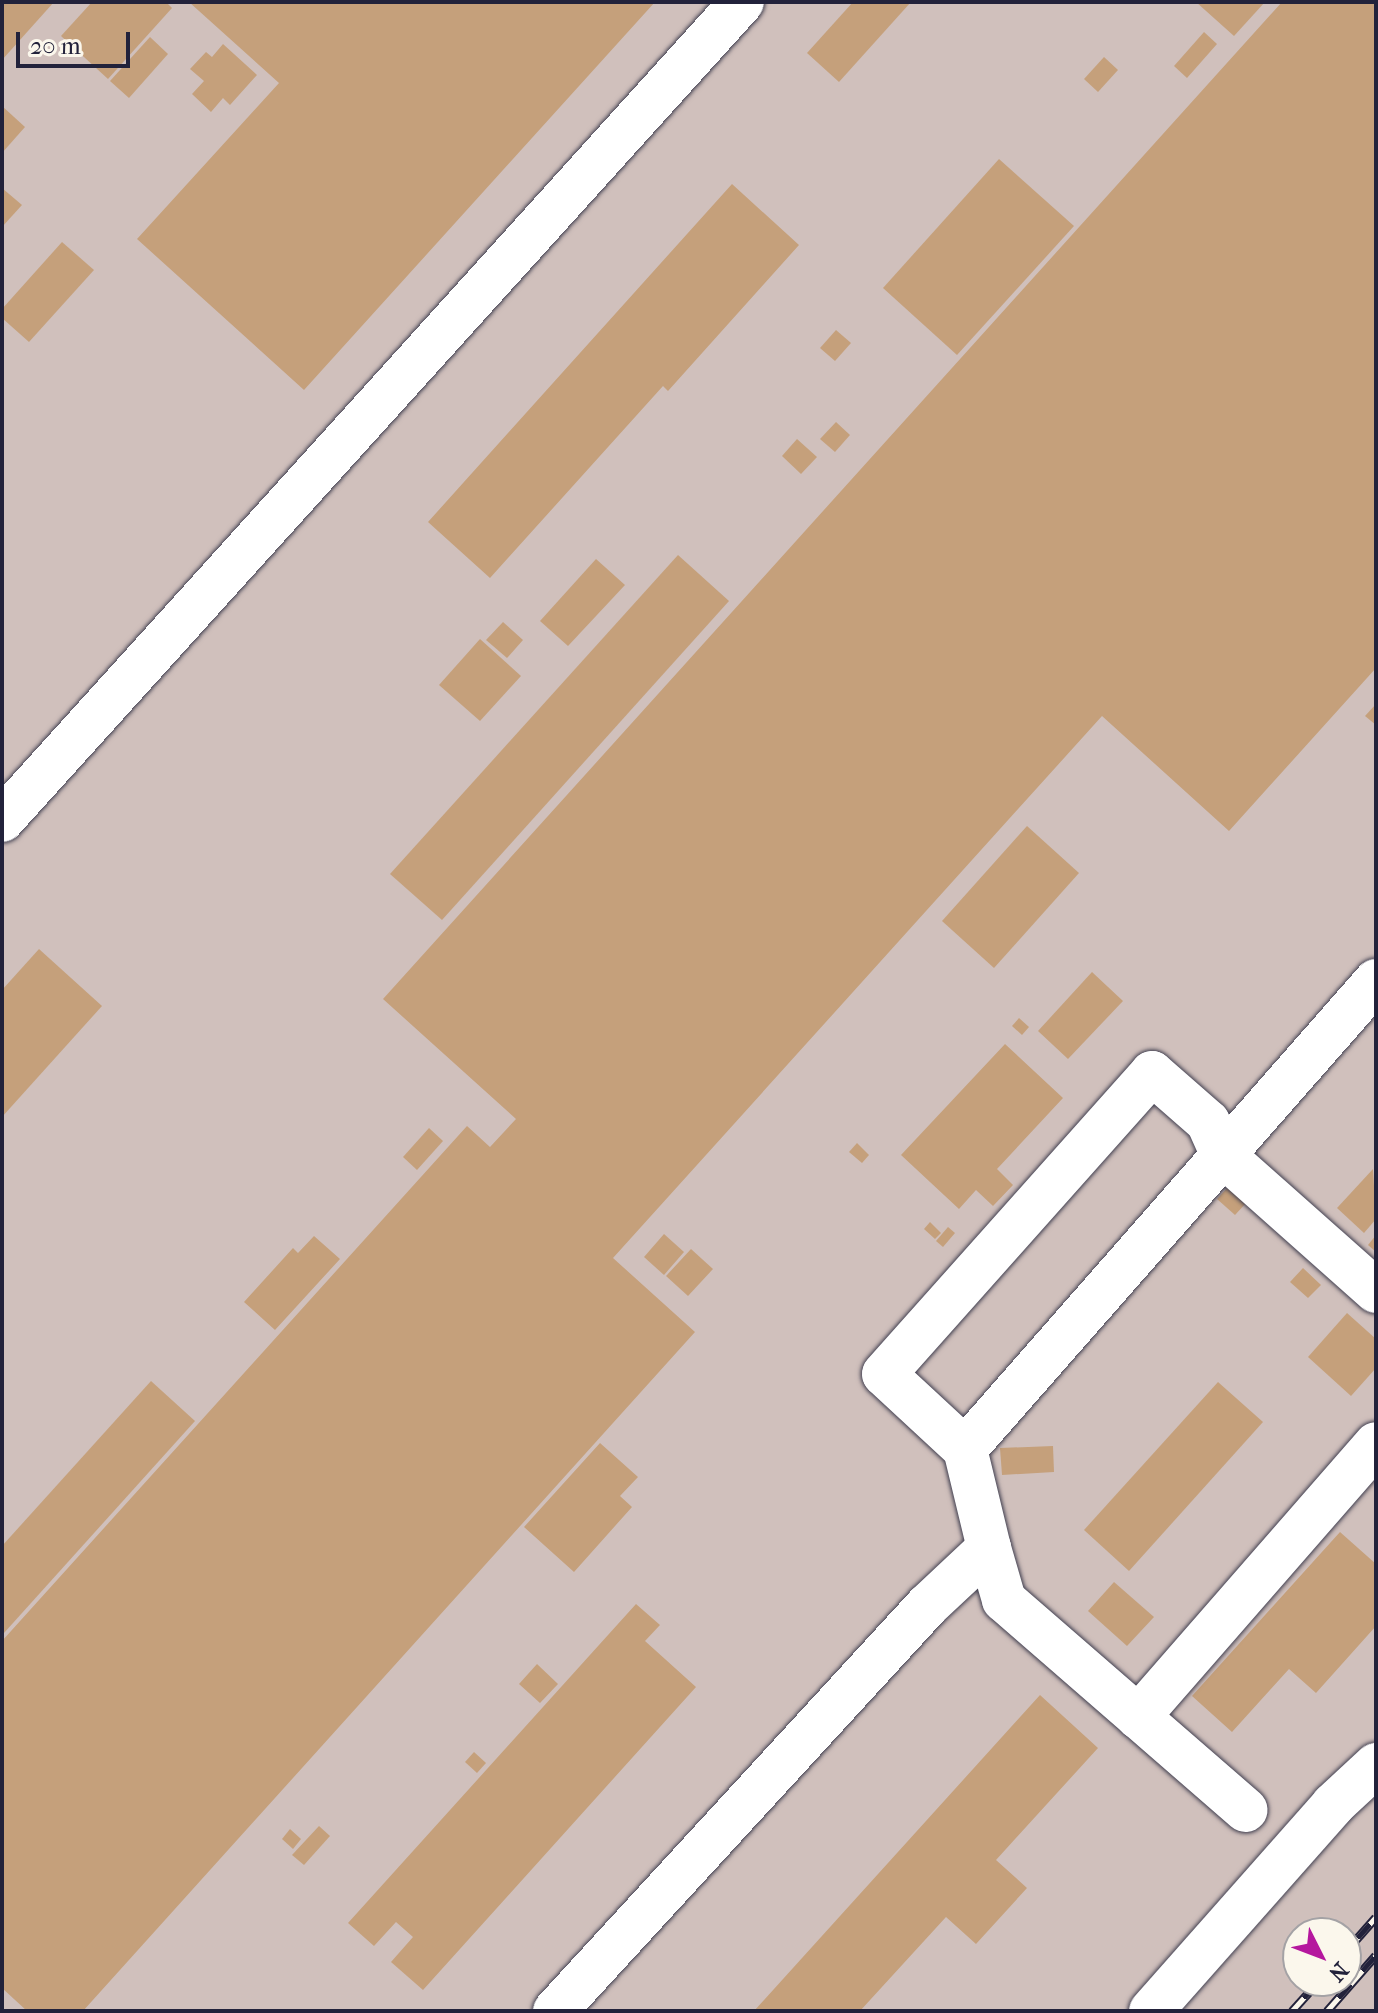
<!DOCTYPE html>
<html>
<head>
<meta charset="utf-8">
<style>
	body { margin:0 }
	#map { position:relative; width:1378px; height:2013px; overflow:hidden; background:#f1e2c4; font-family:"IM FELL French Canon",serif }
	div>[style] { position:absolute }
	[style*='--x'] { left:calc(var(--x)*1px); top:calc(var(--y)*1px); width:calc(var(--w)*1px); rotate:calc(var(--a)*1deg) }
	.industrial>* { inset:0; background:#d0c0bc }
	.building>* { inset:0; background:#c5a07b }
	.roads { filter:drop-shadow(0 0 2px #413f50) drop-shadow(0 0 2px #413f50) }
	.minor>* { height:44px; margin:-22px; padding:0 22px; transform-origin:22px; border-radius:22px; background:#fff }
	.rail>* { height:9px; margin-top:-4.5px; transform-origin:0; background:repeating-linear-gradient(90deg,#fbf7ec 0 18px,#22223b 0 36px); box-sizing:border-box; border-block:2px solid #22223b }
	span { translate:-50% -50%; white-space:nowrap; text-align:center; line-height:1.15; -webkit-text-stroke:8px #fbf7ec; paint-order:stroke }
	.frame { position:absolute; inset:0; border:4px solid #22223b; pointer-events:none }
	.north { position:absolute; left:1282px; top:1917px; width:80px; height:80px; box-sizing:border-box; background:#fbf7ec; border:2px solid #a4a2a5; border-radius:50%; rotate:132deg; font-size:22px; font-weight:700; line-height:32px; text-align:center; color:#22223b }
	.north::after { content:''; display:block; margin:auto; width:28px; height:36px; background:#b5179e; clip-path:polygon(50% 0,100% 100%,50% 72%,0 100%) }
	.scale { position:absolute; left:16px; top:32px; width:114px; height:36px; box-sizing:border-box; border:4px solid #22223b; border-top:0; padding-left:10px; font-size:24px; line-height:28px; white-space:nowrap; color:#22223b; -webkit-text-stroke:6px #fbf7ec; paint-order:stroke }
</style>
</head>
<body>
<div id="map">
	<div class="industrial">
		<div style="clip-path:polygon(evenodd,2px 2px,1376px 2px,1376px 2011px,2px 2011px,2px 2px,1298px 1933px,1346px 1933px,1346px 1981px,1298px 1981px,1298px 1933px)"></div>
	</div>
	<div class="building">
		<div style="clip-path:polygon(2px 2px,54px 2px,2px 60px)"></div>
		<div style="clip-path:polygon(92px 2px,166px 2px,172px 8px,108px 79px,61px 36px)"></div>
		<div style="clip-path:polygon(189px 2px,655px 2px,304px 390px,137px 239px,279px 83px)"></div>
		<div style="clip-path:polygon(853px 2px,911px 2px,839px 82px,807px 53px)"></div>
		<div style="clip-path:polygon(1196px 2px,1265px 2px,1234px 36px)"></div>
		<div style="clip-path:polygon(1282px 2px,1376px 2px,1376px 668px,1229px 831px,1102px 716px,613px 1258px,695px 1332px,83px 2011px,27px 2011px,2px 1988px,2px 1641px,467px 1126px,490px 1147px,516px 1119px,383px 999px)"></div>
		<div style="clip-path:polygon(1204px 32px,1217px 44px,1187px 78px,1174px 66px)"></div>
		<div style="clip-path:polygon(150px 37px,168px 54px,129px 98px,110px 81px)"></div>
		<div style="clip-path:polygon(223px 44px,257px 75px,230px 105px,223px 98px,211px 112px,192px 94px,204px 81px,190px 69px,206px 52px,212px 57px)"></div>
		<div style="clip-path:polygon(1104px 57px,1118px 70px,1098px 92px,1084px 79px)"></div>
		<div style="clip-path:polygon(2px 106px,25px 127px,2px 153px)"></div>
		<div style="clip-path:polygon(999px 159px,1074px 226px,957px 355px,883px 288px)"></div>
		<div style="clip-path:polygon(732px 184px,799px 245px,668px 391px,663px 386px,490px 578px,428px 522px)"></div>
		<div style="clip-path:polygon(2px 188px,22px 205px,2px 227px)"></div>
		<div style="clip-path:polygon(62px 242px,94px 270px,29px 342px,2px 318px,2px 309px)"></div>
		<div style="clip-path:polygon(836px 330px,851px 343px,835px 361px,820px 348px)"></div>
		<div style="clip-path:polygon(836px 422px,850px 435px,835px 452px,820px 439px)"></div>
		<div style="clip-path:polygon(797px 439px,817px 457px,801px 474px,782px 456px)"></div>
		<div style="clip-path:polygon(678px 555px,729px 601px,442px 920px,390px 874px)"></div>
		<div style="clip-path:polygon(596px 559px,625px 585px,568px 646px,540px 621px)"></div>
		<div style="clip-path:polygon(503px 622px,523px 640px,507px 658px,486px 640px)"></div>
		<div style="clip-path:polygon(480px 639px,521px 676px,480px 721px,439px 685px)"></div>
		<div style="clip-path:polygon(1376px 704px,1376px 725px,1365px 716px)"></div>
		<div style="clip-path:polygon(1027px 826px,1079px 873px,994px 968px,942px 921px)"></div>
		<div style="clip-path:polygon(39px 949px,102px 1006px,2px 1117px,2px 990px)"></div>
		<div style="clip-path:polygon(1092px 972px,1123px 1001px,1068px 1059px,1038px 1031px)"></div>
		<div style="clip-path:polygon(1019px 1018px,1029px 1027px,1022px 1035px,1012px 1026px)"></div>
		<div style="clip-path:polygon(1005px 1044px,1063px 1098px,997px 1169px,1013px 1185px,993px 1206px,976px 1190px,959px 1209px,901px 1155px)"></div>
		<div style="clip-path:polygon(429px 1128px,443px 1141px,417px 1170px,403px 1157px)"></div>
		<div style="clip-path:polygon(857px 1143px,869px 1155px,862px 1163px,849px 1152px)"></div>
		<div style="clip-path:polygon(1373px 1169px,1376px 1219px,1364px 1233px,1337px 1208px)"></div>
		<div style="clip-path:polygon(1230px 1185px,1247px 1202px,1235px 1215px,1217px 1199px)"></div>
		<div style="clip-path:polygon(930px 1222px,941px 1233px,935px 1239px,924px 1229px)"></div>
		<div style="clip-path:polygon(948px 1227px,955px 1233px,943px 1247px,936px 1241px)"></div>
		<div style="clip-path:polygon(664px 1234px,684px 1252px,664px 1275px,644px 1257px)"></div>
		<div style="clip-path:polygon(1376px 1235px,1376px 1252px,1368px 1245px)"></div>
		<div style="clip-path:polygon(314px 1236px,340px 1259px,275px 1330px,244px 1302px,293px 1248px,298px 1253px)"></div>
		<div style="clip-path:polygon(691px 1249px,713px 1269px,688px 1296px,666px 1276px)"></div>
		<div style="clip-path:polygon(1303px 1268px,1321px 1285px,1308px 1298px,1290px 1282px)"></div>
		<div style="clip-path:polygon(1347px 1313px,1376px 1339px,1376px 1368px,1351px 1396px,1308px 1357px)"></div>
		<div style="clip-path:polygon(151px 1381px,195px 1421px,4px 1633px,2px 1546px)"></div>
		<div style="clip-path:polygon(1218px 1382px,1263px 1422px,1129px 1571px,1084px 1530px)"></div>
		<div style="clip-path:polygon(600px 1443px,638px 1477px,620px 1496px,632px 1507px,574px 1572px,524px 1527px)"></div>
		<div style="clip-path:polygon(1053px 1446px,1054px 1472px,1002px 1475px,1000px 1448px)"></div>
		<div style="clip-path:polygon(1340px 1532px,1376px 1564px,1376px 1626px,1316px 1693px,1289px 1669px,1232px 1732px,1192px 1696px)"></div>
		<div style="clip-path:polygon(1114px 1582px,1154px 1617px,1127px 1646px,1088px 1611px)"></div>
		<div style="clip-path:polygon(636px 1604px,660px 1625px,645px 1641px,696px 1687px,423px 1990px,391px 1962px,413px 1937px,396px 1922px,374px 1946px,348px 1923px)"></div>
		<div style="clip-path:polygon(537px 1664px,558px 1684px,540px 1703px,519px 1684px)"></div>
		<div style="clip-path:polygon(1040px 1695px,1098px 1748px,996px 1860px,1027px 1888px,976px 1944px,946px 1917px,860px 2011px,754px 2011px)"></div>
		<div style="clip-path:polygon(474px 1752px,486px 1763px,477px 1773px,465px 1762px)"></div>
		<div style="clip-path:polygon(319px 1826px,330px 1836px,304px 1865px,292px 1855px)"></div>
		<div style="clip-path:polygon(290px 1829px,301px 1839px,293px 1849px,282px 1839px)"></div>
	</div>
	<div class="roads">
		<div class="minor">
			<div style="--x:2;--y:820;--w:1103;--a:-47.87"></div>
			<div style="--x:965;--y:1449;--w:110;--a:-137.2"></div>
			<div style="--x:884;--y:1374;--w:403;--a:-48.3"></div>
			<div style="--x:1152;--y:1073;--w:74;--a:41.2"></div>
			<div style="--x:1208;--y:1122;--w:36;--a:66"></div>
			<div style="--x:1223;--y:1155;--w:205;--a:41.6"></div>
			<div style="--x:989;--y:1548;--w:54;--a:73.9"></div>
			<div style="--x:1004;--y:1600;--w:320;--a:41"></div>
			<div style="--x:1138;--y:1717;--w:362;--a:-48.9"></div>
			<div style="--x:555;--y:2011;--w:550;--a:-47.43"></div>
			<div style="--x:927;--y:1606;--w:85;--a:-43.1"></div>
			<div style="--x:989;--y:1548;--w:102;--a:-103.6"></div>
			<div style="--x:965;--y:1449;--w:623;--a:-48.71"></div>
			<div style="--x:1151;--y:2011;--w:275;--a:-48.5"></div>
			<div style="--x:1333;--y:1805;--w:59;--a:-42.9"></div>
		</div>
	</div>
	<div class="rail">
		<div style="--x:1346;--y:1951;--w:45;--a:-48.6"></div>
		<div style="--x:1292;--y:2011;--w:40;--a:-48"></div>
		<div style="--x:1327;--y:2011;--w:74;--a:-48.8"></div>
	</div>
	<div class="frame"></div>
	<div class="north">N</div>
	<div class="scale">20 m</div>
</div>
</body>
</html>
